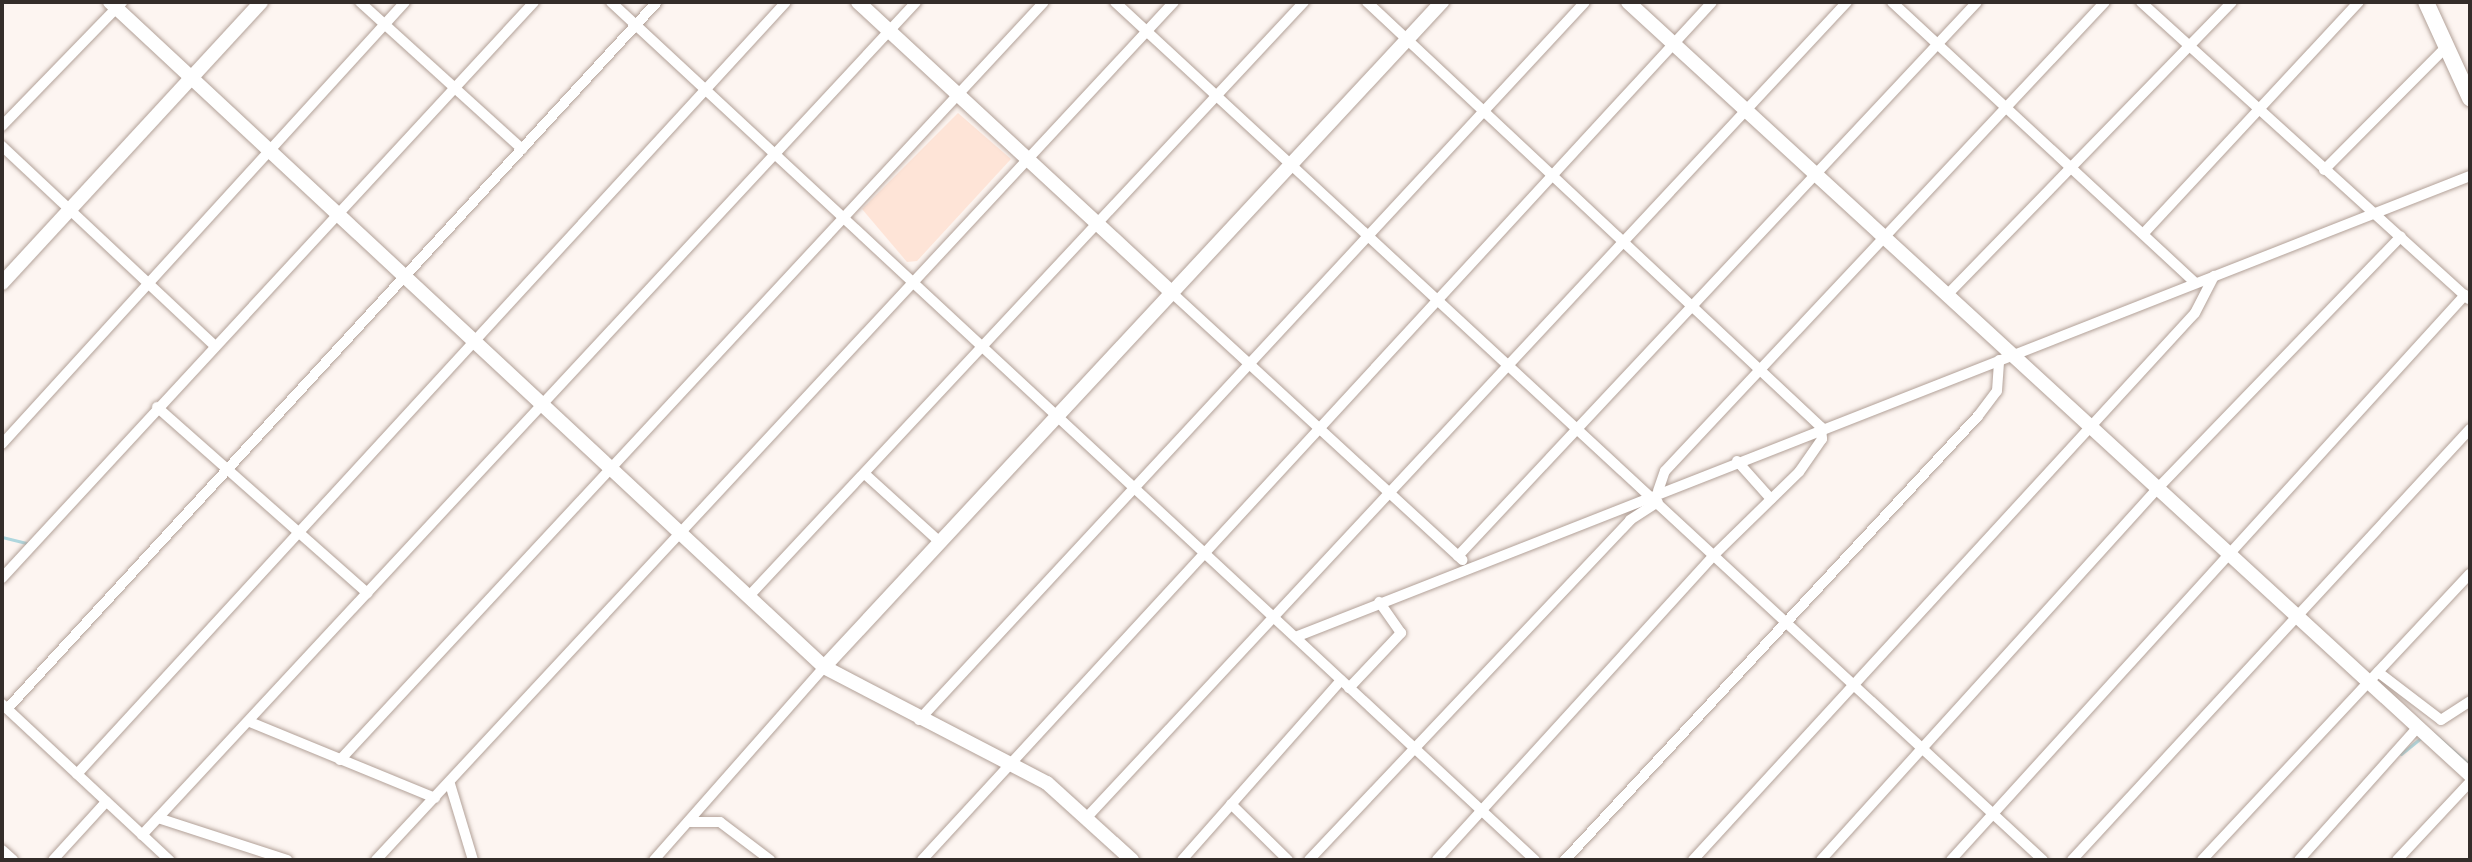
<!DOCTYPE html>
<html>
<head>
<meta charset="utf-8">
<style>
	body { margin:0 }
	#map { position:relative; width:2472px; height:862px; overflow:hidden; background:#fdf5f1; font-family:"Noto Sans",sans-serif }
	div>[style] { position:absolute }
	[style*='--x'] { left:calc(var(--x)*1px); top:calc(var(--y)*1px); width:calc(var(--w)*1px); rotate:calc(var(--a)*1deg) }
	.built>* { inset:0; background:#fee4d7 }
	.stream>* { height:3px; margin:-1.5px; padding:0 1.5px; transform-origin:1.5px; border-radius:1.5px; background:#afd7de }
	.roads { filter:drop-shadow(0 0 2px #b2a198) drop-shadow(0 0 2px #b2a198) }
	.street>* { height:10px; margin:-5px; padding:0 5px; transform-origin:5px; border-radius:5px; background:#fff }
	.secondary>* { height:14px; margin:-7px; padding:0 7px; transform-origin:7px; border-radius:7px; background:#fff }
	.primary>* { height:16px; margin:-8px; padding:0 8px; transform-origin:8px; border-radius:8px; background:#fff }
	span { translate:-50% -50%; white-space:nowrap; text-align:center; line-height:1.15; -webkit-text-stroke:8px #fdf5f1; paint-order:stroke }
	.frame { position:absolute; inset:0; border:4px solid #342d2a; pointer-events:none }
</style>
</head>
<body>
<div id="map">
	<div class="built">
		<div style="clip-path:polygon(958px 113px,1011px 159px,917px 261px,907px 262px,862px 209px)"></div>
	</div>
	<div class="stream">
		<div style="--x:2;--y:537;--w:25;--a:14"></div>
		<div style="--x:2433;--y:733;--w:49;--a:40.9"></div>
		<div style="--x:2401;--y:754;--w:27;--a:-39"></div>
	</div>
	<div class="roads">
		<div class="street">
			<div style="--x:360;--y:2;--w:219;--a:42.2"></div>
			<div style="--x:611;--y:2;--w:1261;--a:42.88"></div>
			<div style="--x:1115;--y:2;--w:1264;--a:42.76"></div>
			<div style="--x:1367;--y:2;--w:622;--a:43.11"></div>
			<div style="--x:1821;--y:427;--w:12;--a:85"></div>
			<div style="--x:1822;--y:439;--w:40;--a:124.9"></div>
			<div style="--x:1799;--y:472;--w:117;--a:135.7"></div>
			<div style="--x:1715;--y:554;--w:413;--a:132.3"></div>
			<div style="--x:1892;--y:2;--w:413;--a:42.8"></div>
			<div style="--x:2141;--y:2;--w:442;--a:42.2"></div>
			<div style="--x:2;--y:126;--w:173;--a:-45.9"></div>
			<div style="--x:2;--y:146;--w:289;--a:43.2"></div>
			<div style="--x:2324;--y:170;--w:173;--a:-45.2"></div>
			<div style="--x:2144;--y:233;--w:316;--a:-47.1"></div>
			<div style="--x:1171;--y:292;--w:396;--a:42.6"></div>
			<div style="--x:1948;--y:294;--w:407;--a:-45.8"></div>
			<div style="--x:157;--y:407;--w:281;--a:41.5"></div>
			<div style="--x:2;--y:444;--w:598;--a:-47.64"></div>
			<div style="--x:1737;--y:461;--w:51;--a:48.2"></div>
			<div style="--x:866;--y:475;--w:100;--a:42.2"></div>
			<div style="--x:1658;--y:491;--w:21;--a:-71"></div>
			<div style="--x:1665;--y:471;--w:643;--a:-46.83"></div>
			<div style="--x:1458;--y:556;--w:759;--a:-46.87"></div>
			<div style="--x:2;--y:578;--w:784;--a:-47.27"></div>
			<div style="--x:750;--y:595;--w:812;--a:-46.95"></div>
			<div style="--x:1298;--y:636;--w:1259;--a:-21.43"></div>
			<div style="--x:2378;--y:672;--w:79;--a:37.3"></div>
			<div style="--x:2441;--y:720;--w:35;--a:-33"></div>
			<div style="--x:1349;--y:688;--w:76;--a:-46.6"></div>
			<div style="--x:1401;--y:633;--w:38;--a:-125"></div>
			<div style="--x:2;--y:704;--w:229;--a:43"></div>
			<div style="--x:7;--y:709;--w:960;--a:-47.41"></div>
			<div style="--x:919;--y:720;--w:979;--a:-47.15"></div>
			<div style="--x:250;--y:722;--w:200;--a:22.3"></div>
			<div style="--x:340;--y:760;--w:1034;--a:-47.12"></div>
			<div style="--x:77;--y:774;--w:1048;--a:-47.44"></div>
			<div style="--x:450;--y:784;--w:79;--a:73.2"></div>
			<div style="--x:1231;--y:804;--w:80;--a:44.5"></div>
			<div style="--x:1089;--y:815;--w:1112;--a:-47.01"></div>
			<div style="--x:158;--y:818;--w:136;--a:18"></div>
			<div style="--x:688;--y:822;--w:32;--a:0"></div>
			<div style="--x:720;--y:822;--w:63;--a:37.2"></div>
			<div style="--x:142;--y:835;--w:1137;--a:-47.1"></div>
			<div style="--x:2;--y:850;--w:15;--a:42"></div>
			<div style="--x:53;--y:860;--w:79;--a:-47.6"></div>
			<div style="--x:376;--y:860;--w:1172;--a:-47.08"></div>
			<div style="--x:654;--y:860;--w:257;--a:-48.6"></div>
			<div style="--x:922;--y:860;--w:1166;--a:-47.36"></div>
			<div style="--x:1182;--y:860;--w:240;--a:-48.5"></div>
			<div style="--x:1309;--y:860;--w:468;--a:-46.6"></div>
			<div style="--x:1630;--y:520;--w:33;--a:-33"></div>
			<div style="--x:1565;--y:860;--w:606;--a:-47.07"></div>
			<div style="--x:1978;--y:416;--w:31;--a:-53"></div>
			<div style="--x:1997;--y:391;--w:31;--a:-86"></div>
			<div style="--x:1693;--y:860;--w:742;--a:-47.46"></div>
			<div style="--x:2195;--y:313;--w:42;--a:-62.8"></div>
			<div style="--x:1821;--y:860;--w:501;--a:-47.83"></div>
			<div style="--x:2157;--y:489;--w:351;--a:-46"></div>
			<div style="--x:1951;--y:860;--w:764;--a:-47.71"></div>
			<div style="--x:2072;--y:860;--w:587;--a:-47.28"></div>
			<div style="--x:2202;--y:860;--w:392;--a:-46.9"></div>
			<div style="--x:2299;--y:860;--w:177;--a:-48.2"></div>
			<div style="--x:2397;--y:860;--w:107;--a:-46.9"></div>
		</div>
		<div class="secondary">
			<div style="--x:110;--y:2;--w:976;--a:42.96"></div>
			<div style="--x:824;--y:667;--w:251;--a:27.5"></div>
			<div style="--x:1047;--y:783;--w:115;--a:42.2"></div>
			<div style="--x:858;--y:2;--w:427;--a:42.8"></div>
			<div style="--x:1628;--y:2;--w:1143;--a:42.55"></div>
			<div style="--x:2;--y:283;--w:382;--a:-47.3"></div>
			<div style="--x:824;--y:667;--w:908;--a:-47.1"></div>
		</div>
		<div class="primary">
			<div style="--x:2426;--y:2;--w:106;--a:65.4"></div>
		</div>
	</div>
	<div class="frame"></div>
</div>
</body>
</html>
